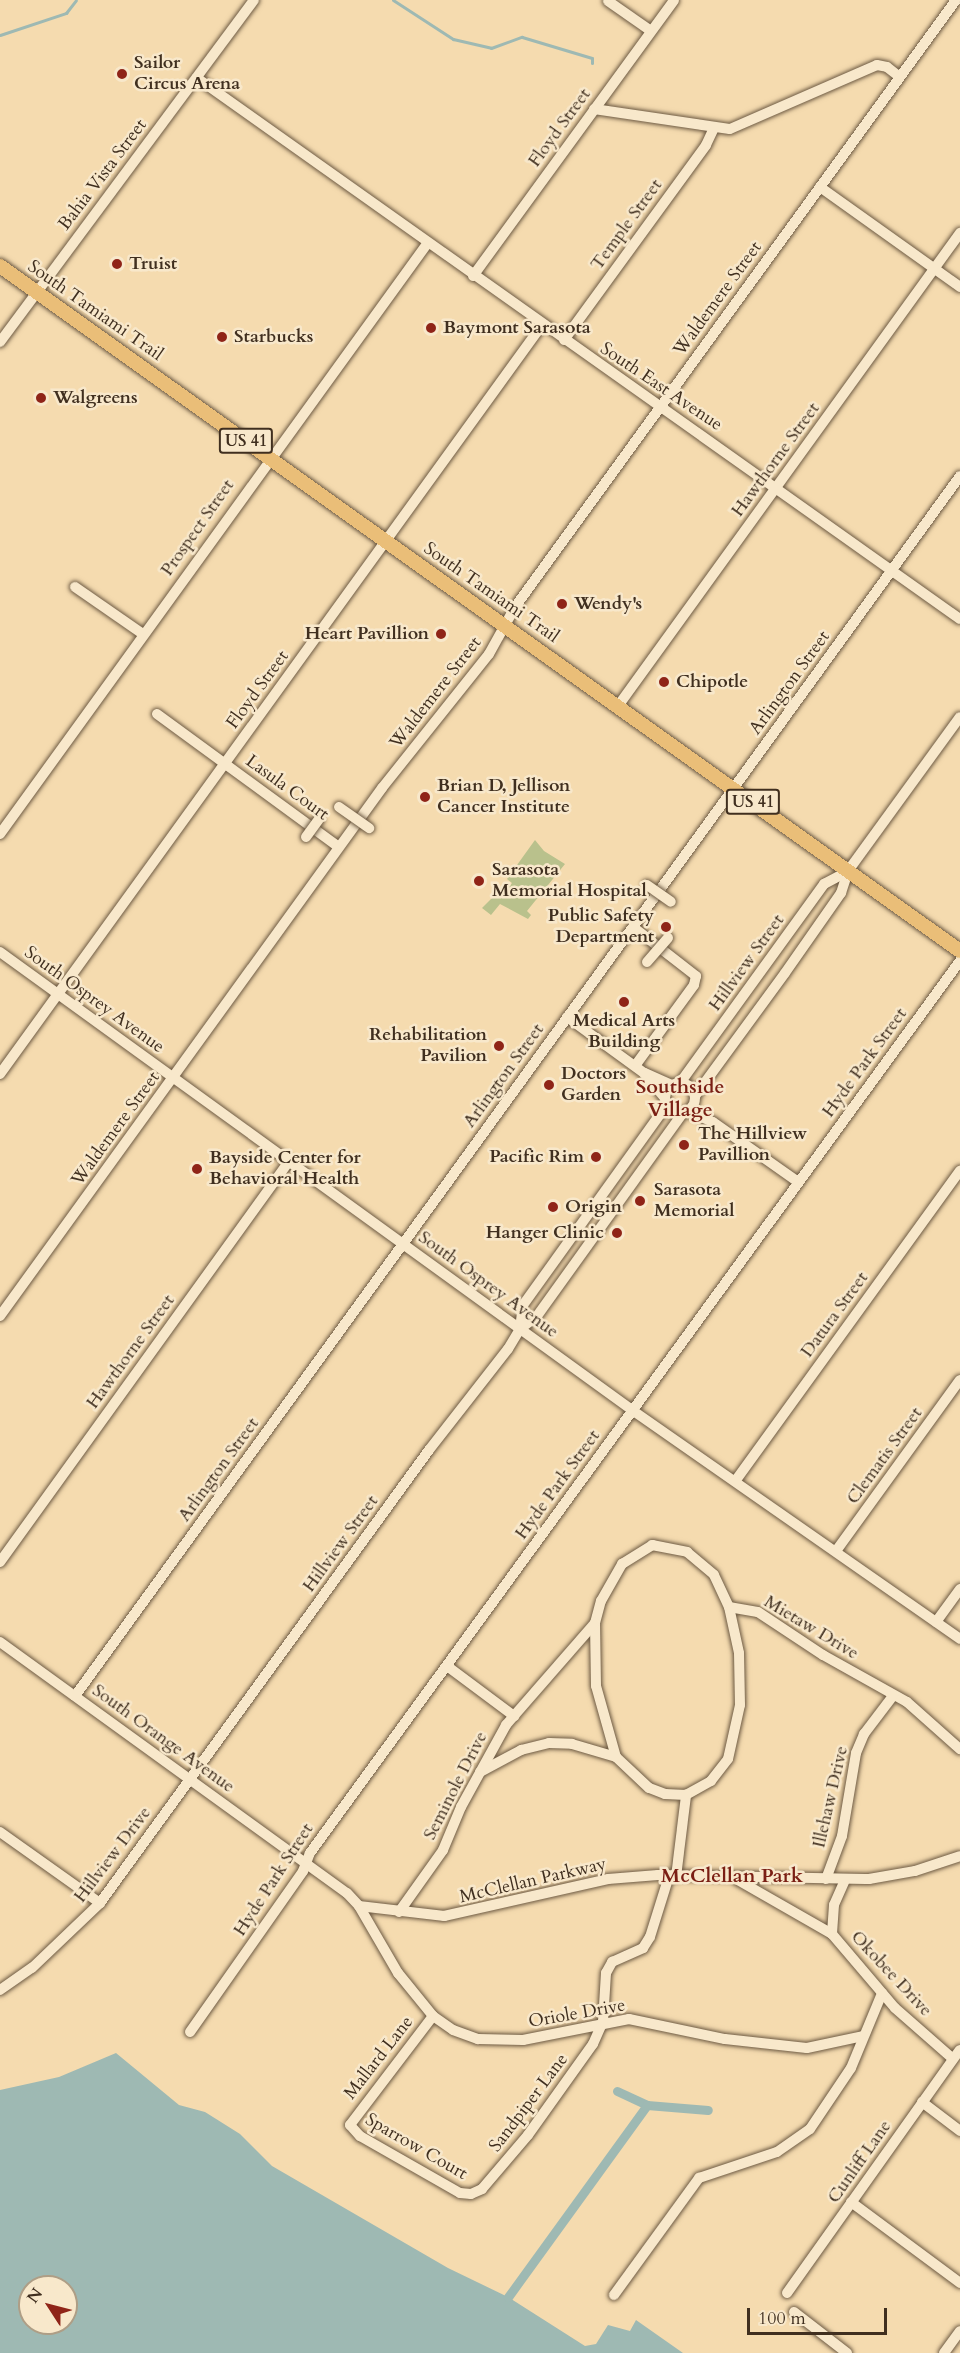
<!DOCTYPE html>
<html>
<head>
<meta charset="utf-8">
<style>
	body { margin:0 }
	#map { position:relative; width:960px; height:2353px; overflow:hidden; background:#f5dbaf; font-family:Cardo,serif }
	div>[style] { position:absolute }
	[style*='--x'] { left:calc(var(--x)*1px); top:calc(var(--y)*1px); width:calc(var(--w)*1px); rotate:calc(var(--a)*1deg) }
	.green>* { inset:0; background:#b9c18c }
	.water>* { inset:0; background:#9eb9b3 }
	.stream>* { height:3px; margin:-1.5px; padding:0 1.5px; transform-origin:1.5px; border-radius:1.5px; background:#9eb9b3 }
	.canal>* { height:9px; margin:-4.5px; padding:0 4.5px; transform-origin:4.5px; border-radius:4.5px; background:#9eb9b3 }
	.roads { filter:drop-shadow(0 0 2px #6d5a43) drop-shadow(0 0 2px #6d5a43) }
	.minor>* { height:10px; margin:-5px; padding:0 5px; transform-origin:5px; border-radius:5px; background:#f8e8cb }
	.minor>.ring { margin:-5px; padding:0; box-sizing:content-box; background:none; border:10px solid #f8e8cb; border-radius:50% }
	.major>* { height:14px; margin:-7px; padding:0 7px; transform-origin:7px; border-radius:7px; background:#eabe78 }
	.bridges { filter:drop-shadow(0 0 2px #6d5a43) drop-shadow(0 0 2px #6d5a43) }
	.minor-bridge>* { height:10px; margin:-5px; padding:0 5px; transform-origin:5px; border-radius:5px; background:#f8e8cb }
	.dots>* { width:16px; height:16px; translate:-50% -50%; box-sizing:border-box; border:3px solid #f8e8cb; border-radius:50% }
	span { translate:-50% -50%; white-space:nowrap; text-align:center; line-height:1.15; -webkit-text-stroke:5px #f8e8cb; paint-order:stroke }
	.shield-label span { padding:2px 4px; background:#f8e8cb; border:2px solid; border-radius:4px; -webkit-text-stroke-width:0 }
	.shield-label { font-size:16px; color:#402f1f; font-weight:700 }
	.poi-label { font-size:18px; color:#402f1f; font-weight:700 }
	.left { translate:0 -50%; text-align:left }
	.right { translate:-100% -50%; text-align:right }
	.street-label { font-size:18px; color:#402f1f }
	.neighbourhood-label { font-size:20px; color:#7a1f14; font-weight:700 }
	.north { position:absolute; left:18px; top:2275px; width:60px; height:60px; box-sizing:border-box; background:#f8e8cb; border:2px solid #ae9e86; border-radius:50%; rotate:306deg; font-size:16px; font-weight:700; line-height:24px; text-align:center; color:#402f1f }
	.north::after { content:''; display:block; margin:auto; width:21px; height:27px; background:#8f2418; clip-path:polygon(50% 0,100% 100%,50% 72%,0 100%) }
	.scale { position:absolute; left:747px; top:2308px; width:140px; height:27px; box-sizing:border-box; border:3px solid #402f1f; border-top:0; padding-left:8px; font-size:18px; line-height:21px; white-space:nowrap; color:#402f1f; -webkit-text-stroke:4px #f8e8cb; paint-order:stroke }
</style>
</head>
<body>
<div id="map">
	<div class="green">
		<div style="clip-path:polygon(535px 840px,544px 851px,565px 864px,527px 911px,531px 915px,528px 919px,500px 904px,491px 915px,482px 908px,498px 892px,503px 895px,512px 883px,507px 879px)"></div>
	</div>
	<div class="water">
		<div style="clip-path:polygon(evenodd,116px 2053px,179px 2105px,205px 2112px,240px 2134px,272px 2166px,448px 2268px,508px 2297px,585px 2346px,596px 2344px,608px 2325px,630px 2331px,636px 2320px,683px 2353px,0 2353px,0 2090px,59px 2077px,116px 2053px,30px 2287px,66px 2287px,66px 2323px,30px 2323px,30px 2287px)"></div>
	</div>
	<div class="stream">
		<div style="--x:393;--y:0;--w:72;--a:33"></div>
		<div style="--x:453;--y:39;--w:39;--a:13"></div>
		<div style="--x:491;--y:48;--w:33;--a:-20"></div>
		<div style="--x:522;--y:37;--w:73;--a:16.7"></div>
		<div style="--x:592;--y:58;--w:5;--a:90"></div>
		<div style="--x:0;--y:35;--w:70;--a:-18.4"></div>
		<div style="--x:66;--y:13;--w:16;--a:-52"></div>
	</div>
	<div class="canal">
		<div style="--x:617;--y:2091;--w:33;--a:25"></div>
		<div style="--x:647;--y:2105;--w:61;--a:4.7"></div>
		<div style="--x:508;--y:2297;--w:237;--a:-54.1"></div>
	</div>
	<div class="roads">
		<div class="minor">
			<div style="--x:608;--y:1;--w:52;--a:34.9"></div>
			<div style="--x:197;--y:78;--w:935;--a:35.34"></div>
			<div style="--x:594;--y:109;--w:137;--a:8.4"></div>
			<div style="--x:730;--y:129;--w:160;--a:-23.5"></div>
			<div style="--x:877;--y:65;--w:10;--a:11"></div>
			<div style="--x:887;--y:67;--w:16;--a:38"></div>
			<div style="--x:820;--y:187;--w:172;--a:35.5"></div>
			<div style="--x:473;--y:276;--w:341;--a:-53.9"></div>
			<div style="--x:564;--y:340;--w:241;--a:-53.9"></div>
			<div style="--x:706;--y:145;--w:19;--a:-65"></div>
			<div style="--x:0;--y:342;--w:426;--a:-53.4"></div>
			<div style="--x:75;--y:587;--w:83;--a:34.7"></div>
			<div style="--x:618;--y:706;--w:584;--a:-54.13"></div>
			<div style="--x:157;--y:714;--w:225;--a:36.2"></div>
			<div style="--x:0;--y:834;--w:728;--a:-54.11"></div>
			<div style="--x:633;--y:927;--w:80;--a:37.9"></div>
			<div style="--x:696;--y:976;--w:9;--a:103"></div>
			<div style="--x:694;--y:985;--w:100;--a:126.1"></div>
			<div style="--x:0;--y:952;--w:781;--a:35.93"></div>
			<div style="--x:632;--y:1410;--w:400;--a:34.9"></div>
			<div style="--x:567;--y:1017;--w:95;--a:36"></div>
			<div style="--x:644;--y:1073;--w:31;--a:50"></div>
			<div style="--x:645;--y:1073;--w:30;--a:24"></div>
			<div style="--x:0;--y:1074;--w:925;--a:-54.11"></div>
			<div class="ring" style="left:665px;top:1083px;width:20px;height:20px"></div>
			<div style="--x:680;--y:1083;--w:246;--a:-54.1"></div>
			<div style="--x:824;--y:884;--w:27;--a:-28"></div>
			<div style="--x:695;--y:1096;--w:152;--a:-53.8"></div>
			<div style="--x:785;--y:973;--w:98;--a:-55"></div>
			<div style="--x:841;--y:893;--w:23;--a:-72"></div>
			<div style="--x:848;--y:871;--w:190;--a:-54"></div>
			<div style="--x:688;--y:1111;--w:27;--a:24"></div>
			<div style="--x:713;--y:1122;--w:104;--a:35.2"></div>
			<div style="--x:0;--y:1316;--w:652;--a:-54.11"></div>
			<div style="--x:382;--y:788;--w:171;--a:-51.4"></div>
			<div style="--x:489;--y:654;--w:54;--a:-61"></div>
			<div style="--x:515;--y:607;--w:750;--a:-54"></div>
			<div style="--x:520;--y:1329;--w:21;--a:-37"></div>
			<div style="--x:537;--y:1316;--w:250;--a:-54.3"></div>
			<div style="--x:736;--y:1480;--w:382;--a:-54.1"></div>
			<div style="--x:652;--y:1545;--w:36;--a:11"></div>
			<div style="--x:687;--y:1552;--w:35;--a:40"></div>
			<div style="--x:714;--y:1575;--w:35;--a:65"></div>
			<div style="--x:729;--y:1607;--w:47;--a:77.7"></div>
			<div style="--x:739;--y:1653;--w:52;--a:88.9"></div>
			<div style="--x:740;--y:1705;--w:55;--a:102.5"></div>
			<div style="--x:728;--y:1759;--w:28;--a:128"></div>
			<div style="--x:711;--y:1781;--w:29;--a:151"></div>
			<div style="--x:686;--y:1795;--w:21;--a:-177"></div>
			<div style="--x:665;--y:1794;--w:17;--a:-159"></div>
			<div style="--x:649;--y:1788;--w:45;--a:-136.8"></div>
			<div style="--x:616;--y:1757;--w:74;--a:-105.7"></div>
			<div style="--x:596;--y:1686;--w:63;--a:-90.9"></div>
			<div style="--x:595;--y:1623;--w:23;--a:-75"></div>
			<div style="--x:601;--y:1601;--w:43;--a:-60.4"></div>
			<div style="--x:622;--y:1564;--w:36;--a:-32"></div>
			<div style="--x:836;--y:1551;--w:211;--a:-54.1"></div>
			<div style="--x:0;--y:1562;--w:493;--a:-54.2"></div>
			<div style="--x:729;--y:1607;--w:29;--a:10"></div>
			<div style="--x:758;--y:1612;--w:78;--a:33.5"></div>
			<div style="--x:823;--y:1655;--w:96;--a:29.2"></div>
			<div style="--x:907;--y:1702;--w:71;--a:41.6"></div>
			<div style="--x:936;--y:1622;--w:41;--a:-54"></div>
			<div style="--x:0;--y:1642;--w:428;--a:35.9"></div>
			<div style="--x:347;--y:1893;--w:18;--a:47"></div>
			<div style="--x:359;--y:1906;--w:86;--a:6.7"></div>
			<div style="--x:444;--y:1916;--w:168;--a:-12.7"></div>
			<div style="--x:608;--y:1879;--w:50;--a:-4.6"></div>
			<div style="--x:658;--y:1875;--w:211;--a:1.1"></div>
			<div style="--x:869;--y:1879;--w:47;--a:-9.9"></div>
			<div style="--x:915;--y:1871;--w:47;--a:-18.4"></div>
			<div style="--x:447;--y:1666;--w:84;--a:36.7"></div>
			<div style="--x:75;--y:1696;--w:1507;--a:-54.04"></div>
			<div style="--x:480;--y:1772;--w:47;--a:-28.2"></div>
			<div style="--x:521;--y:1750;--w:29;--a:-14"></div>
			<div style="--x:549;--y:1743;--w:23;--a:2"></div>
			<div style="--x:572;--y:1744;--w:46;--a:16.5"></div>
			<div style="--x:0;--y:1832;--w:123;--a:35.4"></div>
			<div style="--x:676;--y:1877;--w:83;--a:-83"></div>
			<div style="--x:736;--y:1879;--w:111;--a:29.8"></div>
			<div style="--x:826;--y:1879;--w:46;--a:-69.6"></div>
			<div style="--x:842;--y:1836;--w:84;--a:-80.4"></div>
			<div style="--x:856;--y:1753;--w:21;--a:-67"></div>
			<div style="--x:864;--y:1734;--w:48;--a:-52.7"></div>
			<div style="--x:845;--y:1880;--w:27;--a:114"></div>
			<div style="--x:834;--y:1905;--w:29;--a:94"></div>
			<div style="--x:832;--y:1934;--w:97;--a:49.6"></div>
			<div style="--x:895;--y:2008;--w:77;--a:41.3"></div>
			<div style="--x:359;--y:1906;--w:78;--a:59.8"></div>
			<div style="--x:398;--y:1973;--w:55;--a:50.9"></div>
			<div style="--x:433;--y:2016;--w:24;--a:35"></div>
			<div style="--x:453;--y:2030;--w:27;--a:20"></div>
			<div style="--x:478;--y:2039;--w:45;--a:1.3"></div>
			<div style="--x:523;--y:2040;--w:108;--a:-11.2"></div>
			<div style="--x:629;--y:2019;--w:98;--a:11.8"></div>
			<div style="--x:725;--y:2039;--w:82;--a:6.3"></div>
			<div style="--x:807;--y:2048;--w:57;--a:-12.1"></div>
			<div style="--x:399;--y:1912;--w:76;--a:-54.6"></div>
			<div style="--x:443;--y:1850;--w:47;--a:-67.3"></div>
			<div style="--x:461;--y:1807;--w:94;--a:-61.2"></div>
			<div style="--x:506;--y:1725;--w:135;--a:-48.9"></div>
			<div style="--x:0;--y:1990;--w:39;--a:-35"></div>
			<div style="--x:32;--y:1968;--w:94;--a:-43.7"></div>
			<div style="--x:100;--y:1903;--w:560;--a:-54.01"></div>
			<div style="--x:429;--y:1450;--w:128;--a:-52"></div>
			<div style="--x:508;--y:1349;--w:23;--a:-59"></div>
			<div style="--x:520;--y:1329;--w:24;--a:-83"></div>
			<div style="--x:523;--y:1305;--w:245;--a:-54.3"></div>
			<div style="--x:433;--y:2016;--w:137;--a:127.3"></div>
			<div style="--x:350;--y:2125;--w:15;--a:48"></div>
			<div style="--x:360;--y:2136;--w:115;--a:29.7"></div>
			<div style="--x:460;--y:2193;--w:11;--a:5"></div>
			<div style="--x:471;--y:2194;--w:12;--a:-24"></div>
			<div style="--x:482;--y:2189;--w:71;--a:-49.6"></div>
			<div style="--x:528;--y:2135;--w:112;--a:-54.5"></div>
			<div style="--x:593;--y:2044;--w:24;--a:-66"></div>
			<div style="--x:603;--y:2022;--w:49;--a:-86.5"></div>
			<div style="--x:606;--y:1973;--w:13;--a:-61"></div>
			<div style="--x:612;--y:1962;--w:34;--a:-24"></div>
			<div style="--x:643;--y:1948;--w:13;--a:-58"></div>
			<div style="--x:650;--y:1937;--w:64;--a:-72.7"></div>
			<div style="--x:190;--y:2032;--w:197;--a:-54.9"></div>
			<div style="--x:303;--y:1871;--w:19;--a:-69"></div>
			<div style="--x:310;--y:1853;--w:1104;--a:-53.92"></div>
			<div style="--x:922;--y:2102;--w:48;--a:37.3"></div>
			<div style="--x:851;--y:2202;--w:136;--a:36.6"></div>
			<div style="--x:787;--y:2293;--w:298;--a:-54.6"></div>
			<div style="--x:614;--y:2295;--w:145;--a:-54"></div>
			<div style="--x:699;--y:2178;--w:82;--a:-18.4"></div>
			<div style="--x:777;--y:2152;--w:40;--a:-34.9"></div>
			<div style="--x:810;--y:2129;--w:73;--a:-56.1"></div>
			<div style="--x:851;--y:2068;--w:81;--a:-67.5"></div>
			<div style="--x:794;--y:2312;--w:67;--a:37.7"></div>
			<div style="--x:944;--y:2353;--w:27;--a:-54"></div>
		</div>
		<div class="major">
			<div style="--x:0;--y:266;--w:1179;--a:35.51"></div>
		</div>
	</div>
	<div class="bridges">
		<div class="minor-bridge">
			<div style="--x:339;--y:807;--w:37;--a:35"></div>
			<div style="--x:306;--y:837;--w:22;--a:-54"></div>
			<div style="--x:647;--y:885;--w:29;--a:35"></div>
			<div style="--x:647;--y:962;--w:32;--a:-49"></div>
		</div>
	</div>
	<div class="dots">
		<div style="left:122px;top:74px;background:#8f2418"></div>
		<div style="left:117px;top:264px;background:#8f2418"></div>
		<div style="left:431px;top:328px;background:#8f2418"></div>
		<div style="left:222px;top:337px;background:#8f2418"></div>
		<div style="left:41px;top:398px;background:#8f2418"></div>
		<div style="left:562px;top:604px;background:#8f2418"></div>
		<div style="left:441px;top:634px;background:#8f2418"></div>
		<div style="left:664px;top:682px;background:#8f2418"></div>
		<div style="left:425px;top:797px;background:#8f2418"></div>
		<div style="left:479px;top:881px;background:#8f2418"></div>
		<div style="left:666px;top:927px;background:#8f2418"></div>
		<div style="left:624px;top:1002px;background:#8f2418"></div>
		<div style="left:499px;top:1046px;background:#8f2418"></div>
		<div style="left:549px;top:1085px;background:#8f2418"></div>
		<div style="left:684px;top:1145px;background:#8f2418"></div>
		<div style="left:596px;top:1157px;background:#8f2418"></div>
		<div style="left:197px;top:1169px;background:#8f2418"></div>
		<div style="left:640px;top:1201px;background:#8f2418"></div>
		<div style="left:553px;top:1207px;background:#8f2418"></div>
		<div style="left:617px;top:1233px;background:#8f2418"></div>
	</div>
	<div class="shield-label">
		<span style="left:246px;top:441px">US 41</span>
		<span style="left:753px;top:802px">US 41</span>
	</div>
	<div class="poi-label">
		<span class="left" style="left:134px;top:74px">Sailor<br>Circus Arena</span>
		<span class="left" style="left:129px;top:264px">Truist</span>
		<span class="left" style="left:443px;top:328px">Baymont Sarasota</span>
		<span class="left" style="left:234px;top:337px">Starbucks</span>
		<span class="left" style="left:53px;top:398px">Walgreens</span>
		<span class="left" style="left:574px;top:604px">Wendy's</span>
		<span class="right" style="left:429px;top:634px">Heart Pavillion</span>
		<span class="left" style="left:676px;top:682px">Chipotle</span>
		<span class="left" style="left:437px;top:797px">Brian D, Jellison<br>Cancer Institute</span>
		<span class="left" style="left:492px;top:881px">Sarasota<br>Memorial Hospital</span>
		<span class="right" style="left:654px;top:927px">Public Safety<br>Department</span>
		<span style="left:624px;top:1032px">Medical Arts<br>Building</span>
		<span class="right" style="left:487px;top:1046px">Rehabilitation<br>Pavilion</span>
		<span class="left" style="left:561px;top:1085px">Doctors<br>Garden</span>
		<span class="left" style="left:698px;top:1145px">The Hillview<br>Pavillion</span>
		<span class="right" style="left:584px;top:1157px">Pacific Rim</span>
		<span class="left" style="left:209px;top:1169px">Bayside Center for<br>Behavioral Health</span>
		<span class="left" style="left:654px;top:1201px">Sarasota<br>Memorial</span>
		<span class="left" style="left:565px;top:1207px">Origin</span>
		<span class="right" style="left:604px;top:1233px">Hanger Clinic</span>
	</div>
	<div class="street-label">
		<span style="left:560px;top:128px;rotate:-54deg">Floyd Street</span>
		<span style="left:103px;top:175px;rotate:-53deg">Bahia Vista Street</span>
		<span style="left:627px;top:225px;rotate:-54deg">Temple Street</span>
		<span style="left:718px;top:299px;rotate:-54deg">Waldemere Street</span>
		<span style="left:95px;top:311px;rotate:35deg">South Tamiami Trail</span>
		<span style="left:661px;top:387px;rotate:34deg">South East Avenue</span>
		<span style="left:776px;top:460px;rotate:-54deg">Hawthorne Street</span>
		<span style="left:198px;top:528px;rotate:-55deg">Prospect Street</span>
		<span style="left:491px;top:593px;rotate:35deg">South Tamiami Trail</span>
		<span style="left:790px;top:683px;rotate:-54deg">Arlington Street</span>
		<span style="left:258px;top:690px;rotate:-54deg">Floyd Street</span>
		<span style="left:436px;top:693px;rotate:-52deg">Waldemere Street</span>
		<span style="left:287px;top:788px;rotate:36deg">Lasula Court</span>
		<span style="left:747px;top:963px;rotate:-54deg">Hillview Street</span>
		<span style="left:94px;top:1000px;rotate:36deg">South Osprey Avenue</span>
		<span style="left:865px;top:1063px;rotate:-54deg">Hyde Park Street</span>
		<span style="left:504px;top:1076px;rotate:-54deg">Arlington Street</span>
		<span style="left:116px;top:1129px;rotate:-54deg">Waldemere Street</span>
		<span style="left:488px;top:1285px;rotate:36deg">South Osprey Avenue</span>
		<span style="left:835px;top:1315px;rotate:-54deg">Datura Street</span>
		<span style="left:131px;top:1352px;rotate:-54deg">Hawthorne Street</span>
		<span style="left:885px;top:1456px;rotate:-54deg">Clematis Street</span>
		<span style="left:219px;top:1470px;rotate:-54deg">Arlington Street</span>
		<span style="left:558px;top:1485px;rotate:-54deg">Hyde Park Street</span>
		<span style="left:341px;top:1544px;rotate:-54deg">Hillview Street</span>
		<span style="left:811px;top:1628px;rotate:31deg">Mietaw Drive</span>
		<span style="left:163px;top:1739px;rotate:36deg">South Orange Avenue</span>
		<span style="left:456px;top:1786px;rotate:-63deg">Seminole Drive</span>
		<span style="left:831px;top:1797px;rotate:-77deg">Illehaw Drive</span>
		<span style="left:113px;top:1855px;rotate:-53deg">Hillview Drive</span>
		<span style="left:274px;top:1880px;rotate:-57deg">Hyde Park Street</span>
		<span style="left:533px;top:1881px;rotate:-13deg">McClellan Parkway</span>
		<span style="left:891px;top:1974px;rotate:47deg">Okobee Drive</span>
		<span style="left:577px;top:2014px;rotate:-10deg">Oriole Drive</span>
		<span style="left:379px;top:2058px;rotate:-52deg">Mallard Lane</span>
		<span style="left:529px;top:2103px;rotate:-53deg">Sandpiper Lane</span>
		<span style="left:416px;top:2147px;rotate:30deg">Sparrow Court</span>
		<span style="left:860px;top:2162px;rotate:-55deg">Cunliff Lane</span>
	</div>
	<div class="neighbourhood-label">
		<span style="left:680px;top:1098px">Southside<br>Village</span>
		<span style="left:732px;top:1875px">McClellan Park</span>
	</div>
	<div class="north">N</div>
	<div class="scale">100 m</div>
</div>
</body>
</html>
